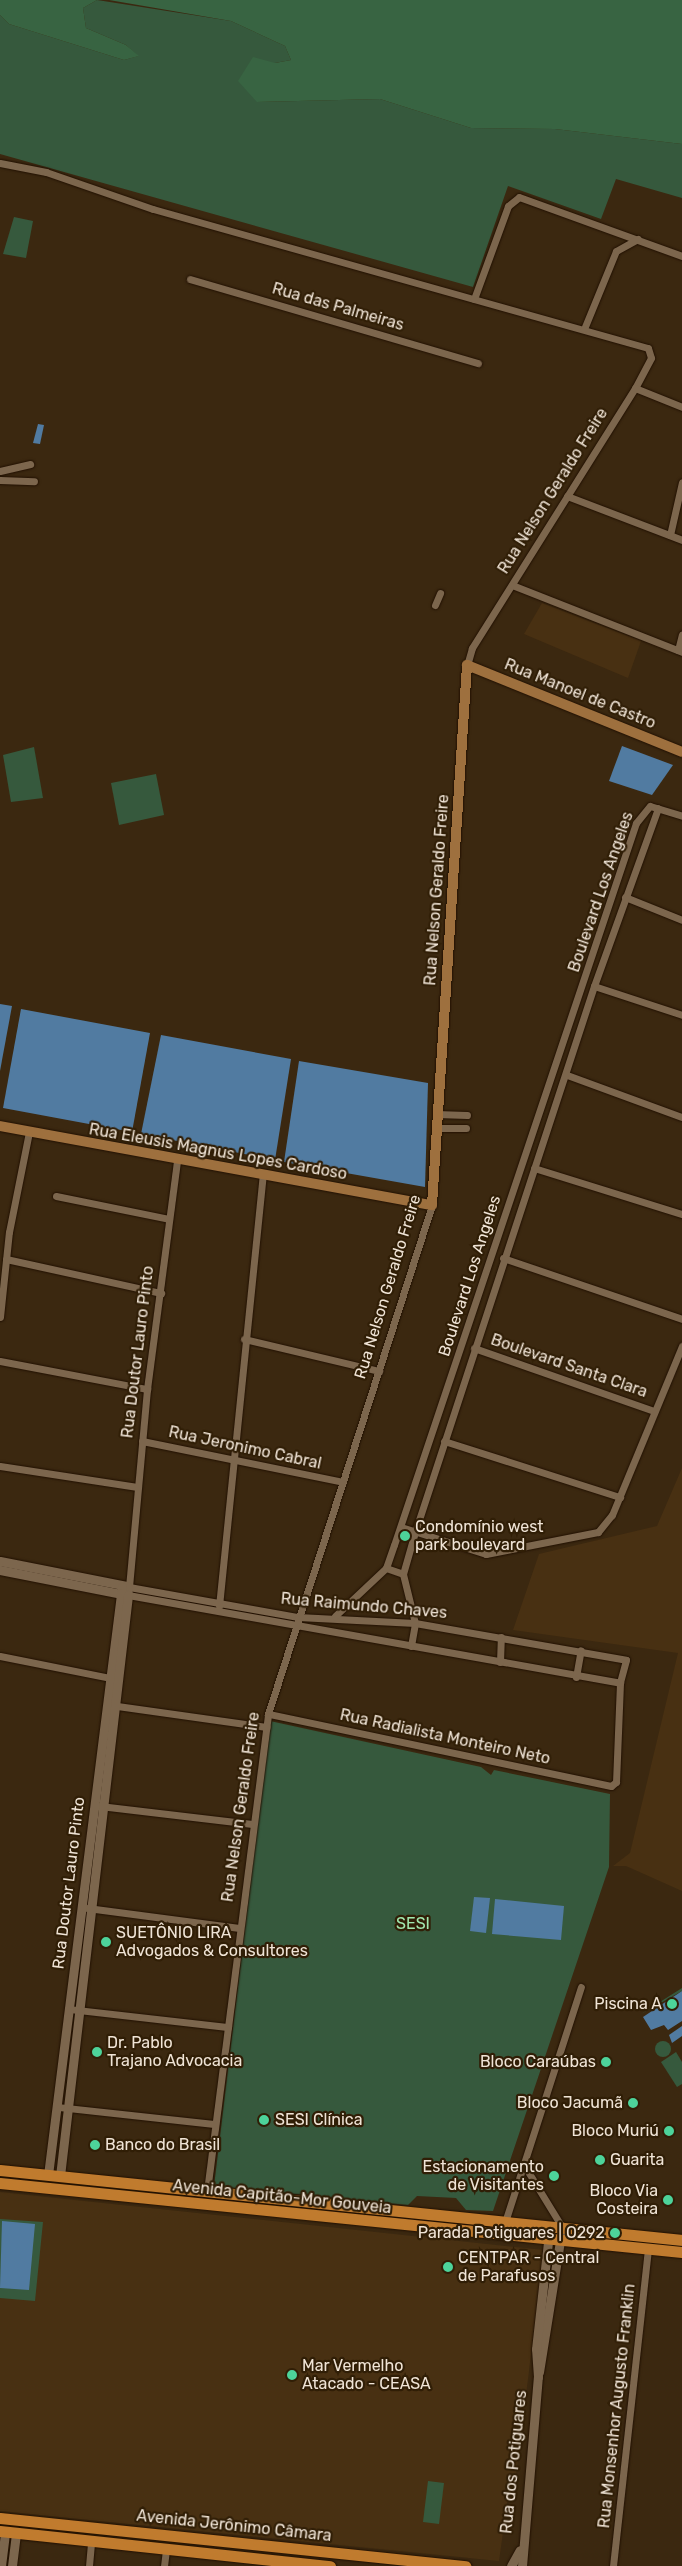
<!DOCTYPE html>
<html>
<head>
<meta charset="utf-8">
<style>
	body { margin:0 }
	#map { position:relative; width:682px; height:2566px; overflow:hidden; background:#3b2810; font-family:Rubik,sans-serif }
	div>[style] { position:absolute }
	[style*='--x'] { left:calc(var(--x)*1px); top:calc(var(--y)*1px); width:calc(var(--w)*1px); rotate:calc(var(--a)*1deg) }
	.built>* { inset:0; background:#483012 }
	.green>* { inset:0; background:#36593d }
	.round { border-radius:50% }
	.forest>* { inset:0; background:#386442 }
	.water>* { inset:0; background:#517ba1 }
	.roads { filter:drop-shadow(0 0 1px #211000) drop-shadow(0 0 1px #211000) }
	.minor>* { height:7px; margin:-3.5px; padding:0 3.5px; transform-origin:3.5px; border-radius:3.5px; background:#7c664d }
	.tertiary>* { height:9px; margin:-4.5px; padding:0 4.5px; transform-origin:4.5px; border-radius:4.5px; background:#7c664d }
	.secondary>* { height:10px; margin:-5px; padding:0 5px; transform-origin:5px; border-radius:5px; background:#9e703e }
	.primary>* { height:11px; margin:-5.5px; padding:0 5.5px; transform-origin:5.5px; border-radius:5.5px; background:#c07b2e }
	.dots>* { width:14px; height:14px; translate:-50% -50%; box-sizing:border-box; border:2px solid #301e06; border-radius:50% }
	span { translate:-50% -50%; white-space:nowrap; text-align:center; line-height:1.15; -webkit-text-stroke:4.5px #301e06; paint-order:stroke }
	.street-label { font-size:16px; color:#f0e4d6 }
	.poi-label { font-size:16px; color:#f0e4d6 }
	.left { translate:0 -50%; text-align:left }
	.right { translate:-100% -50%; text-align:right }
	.park-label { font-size:16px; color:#a1e8af }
</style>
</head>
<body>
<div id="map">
	<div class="built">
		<div style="clip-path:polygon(542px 603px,641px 641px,628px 678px,524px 634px)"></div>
		<div style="clip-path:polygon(682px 1468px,682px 1891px,626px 1866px,613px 1866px,630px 1853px,678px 1653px,513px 1630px,539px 1554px,657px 1526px)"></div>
		<div style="clip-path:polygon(0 2192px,544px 2250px,515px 2483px,510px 2482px,499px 2561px,0 2511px)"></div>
	</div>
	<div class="green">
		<div style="clip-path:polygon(97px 0,231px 21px,285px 46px,291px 60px,275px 63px,257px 102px,380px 99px,471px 128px,555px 129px,682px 144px,682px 198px,616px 179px,601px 219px,508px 186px,473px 287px,0 154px,0 15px,9px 24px,124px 60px,138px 56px,126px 45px,86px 28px,83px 8px)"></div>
		<div style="clip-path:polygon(14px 217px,33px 221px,26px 258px,3px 254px)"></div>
		<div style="clip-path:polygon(34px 747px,43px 798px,11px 802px,3px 755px)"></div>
		<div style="clip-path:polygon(156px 774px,164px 815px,119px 825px,111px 783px)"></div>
		<div style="clip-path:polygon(270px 1721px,481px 1767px,491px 1775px,494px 1770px,610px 1794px,609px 1867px,493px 2211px,466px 2210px,456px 2198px,417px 2196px,408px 2205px,214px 2186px)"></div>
		<div style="clip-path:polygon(682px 1988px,682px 1991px,641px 2014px)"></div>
		<div class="round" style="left:655px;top:2041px;width:16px;height:16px"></div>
		<div style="clip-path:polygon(676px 2052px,682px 2062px,682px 2084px,677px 2087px,661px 2062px)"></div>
		<div style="clip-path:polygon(0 2219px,43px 2222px,35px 2301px,0 2298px)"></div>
		<div style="clip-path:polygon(428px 2481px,444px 2483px,439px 2524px,423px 2522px)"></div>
	</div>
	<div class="forest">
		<div style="clip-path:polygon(0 0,97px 0,83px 8px,86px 28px,126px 45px,139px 56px,124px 60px,9px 24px,0 15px)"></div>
		<div style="clip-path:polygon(109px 0,682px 0,682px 144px,555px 129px,471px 128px,380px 99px,257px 102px,238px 81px,253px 57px,275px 63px,291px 60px,285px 46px,231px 21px)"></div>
	</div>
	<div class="water">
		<div style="clip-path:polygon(38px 424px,44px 425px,40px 444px,33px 443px)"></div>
		<div style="clip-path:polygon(622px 746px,673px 765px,652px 795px,609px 781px)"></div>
		<div style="clip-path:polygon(0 1004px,12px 1006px,0 1071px)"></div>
		<div style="clip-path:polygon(21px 1009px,150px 1033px,132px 1132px,3px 1108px)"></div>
		<div style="clip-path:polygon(161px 1035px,291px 1059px,275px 1160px,141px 1134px)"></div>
		<div style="clip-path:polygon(299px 1061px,428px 1083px,425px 1187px,284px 1162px)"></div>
		<div style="clip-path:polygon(474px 1897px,490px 1898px,486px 1933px,470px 1931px)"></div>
		<div style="clip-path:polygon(495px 1899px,564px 1906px,561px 1940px,492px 1934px)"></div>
		<div style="clip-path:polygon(682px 1991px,682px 2021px,668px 2030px,664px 2025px,651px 2030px,643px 2017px)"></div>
		<div style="clip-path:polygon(682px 2026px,682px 2036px,672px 2043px,669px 2035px)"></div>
		<div style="clip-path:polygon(2px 2221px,35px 2224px,29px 2290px,0 2288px)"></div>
	</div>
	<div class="roads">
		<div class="minor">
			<div style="--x:0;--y:163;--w:47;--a:11.1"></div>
			<div style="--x:46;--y:172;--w:113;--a:19.1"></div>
			<div style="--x:153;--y:209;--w:514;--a:15.69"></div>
			<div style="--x:648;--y:348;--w:10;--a:73"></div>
			<div style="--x:651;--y:358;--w:34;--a:118"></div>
			<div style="--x:635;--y:388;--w:307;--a:122.1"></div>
			<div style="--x:472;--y:648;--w:18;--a:106"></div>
			<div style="--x:190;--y:279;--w:300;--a:16.3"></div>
			<div style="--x:474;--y:299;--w:99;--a:-69.9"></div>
			<div style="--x:508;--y:206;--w:14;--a:-39"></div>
			<div style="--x:519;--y:197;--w:173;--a:19.9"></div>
			<div style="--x:584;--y:329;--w:84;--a:-67.7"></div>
			<div style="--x:616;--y:251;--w:25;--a:-29"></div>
			<div style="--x:635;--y:388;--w:51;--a:22"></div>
			<div style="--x:0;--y:471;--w:31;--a:-13"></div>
			<div style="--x:0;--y:480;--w:34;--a:2"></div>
			<div style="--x:567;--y:496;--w:123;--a:20.9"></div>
			<div style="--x:670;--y:535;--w:54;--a:-77.2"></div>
			<div style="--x:512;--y:585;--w:183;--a:21.5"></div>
			<div style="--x:435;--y:605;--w:13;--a:-67"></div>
			<div style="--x:678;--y:650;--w:16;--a:-76"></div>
			<div style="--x:625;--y:897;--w:61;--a:22"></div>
			<div style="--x:594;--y:986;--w:93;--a:18.2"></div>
			<div style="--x:567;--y:1075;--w:122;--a:20.1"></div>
			<div style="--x:436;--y:1114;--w:31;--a:2"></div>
			<div style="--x:435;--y:1128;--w:31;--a:0"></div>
			<div style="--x:534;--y:1168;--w:155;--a:17.3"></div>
			<div style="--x:56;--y:1196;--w:115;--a:11.5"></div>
			<div style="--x:503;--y:1258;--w:189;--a:18.8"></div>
			<div style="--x:6;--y:1259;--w:159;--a:12.4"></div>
			<div style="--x:0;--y:1317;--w:85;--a:-84"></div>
			<div style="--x:9;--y:1232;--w:102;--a:-78.7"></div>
			<div style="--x:244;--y:1339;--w:139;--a:13.3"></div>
			<div style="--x:474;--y:1348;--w:191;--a:19.3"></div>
			<div style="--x:0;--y:1361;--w:150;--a:10.8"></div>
			<div style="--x:142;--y:1441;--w:205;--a:11.5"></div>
			<div style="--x:444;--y:1441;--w:185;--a:17.7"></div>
			<div style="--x:0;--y:1466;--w:139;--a:8.7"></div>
			<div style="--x:401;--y:1527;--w:89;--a:17.6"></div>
			<div style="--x:486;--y:1554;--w:114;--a:-11.1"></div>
			<div style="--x:598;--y:1532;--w:22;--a:-51"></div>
			<div style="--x:612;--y:1515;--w:183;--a:-67.5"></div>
			<div style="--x:386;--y:1568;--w:18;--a:19"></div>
			<div style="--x:129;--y:1587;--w:172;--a:10.1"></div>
			<div style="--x:298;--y:1617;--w:117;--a:2.9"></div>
			<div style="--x:415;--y:1623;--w:214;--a:9.9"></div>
			<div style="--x:626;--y:1660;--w:24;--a:105"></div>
			<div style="--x:620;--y:1683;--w:99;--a:92.3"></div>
			<div style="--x:616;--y:1782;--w:6;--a:141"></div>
			<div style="--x:611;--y:1786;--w:350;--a:-168.1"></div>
			<div style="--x:129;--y:1587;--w:199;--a:-84.8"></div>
			<div style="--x:147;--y:1389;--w:231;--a:-82.5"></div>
			<div style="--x:128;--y:1595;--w:500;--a:10.1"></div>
			<div style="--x:219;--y:1606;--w:433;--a:-84.2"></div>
			<div style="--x:335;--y:1616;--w:70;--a:-43.3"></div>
			<div style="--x:386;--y:1568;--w:24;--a:-71"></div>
			<div style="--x:394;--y:1545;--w:761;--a:-71.47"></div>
			<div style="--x:636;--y:823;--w:22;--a:-51"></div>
			<div style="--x:650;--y:806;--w:34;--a:17"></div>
			<div style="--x:411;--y:1646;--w:23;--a:-80"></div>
			<div style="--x:415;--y:1623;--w:50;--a:-103.8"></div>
			<div style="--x:403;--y:1574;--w:44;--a:-74.1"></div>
			<div style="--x:415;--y:1532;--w:575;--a:-71.85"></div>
			<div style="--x:594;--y:986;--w:189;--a:-70.2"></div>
			<div style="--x:0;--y:1656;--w:117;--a:11.3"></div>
			<div style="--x:500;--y:1662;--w:25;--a:-88"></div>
			<div style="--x:576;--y:1677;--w:27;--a:-80"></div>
			<div style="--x:110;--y:1705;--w:158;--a:8"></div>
			<div style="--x:99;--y:1806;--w:155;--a:6.7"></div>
			<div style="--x:87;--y:1908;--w:152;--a:7.5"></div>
			<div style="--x:69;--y:2009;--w:160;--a:6.5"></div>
			<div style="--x:58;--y:2107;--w:158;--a:6.2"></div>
			<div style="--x:524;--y:2165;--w:73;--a:58.5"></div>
			<div style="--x:207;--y:2191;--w:481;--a:-82.7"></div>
			<div style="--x:268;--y:1714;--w:535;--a:-72.14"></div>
			<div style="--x:505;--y:2222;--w:247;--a:-72.1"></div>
			<div style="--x:89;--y:2566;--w:25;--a:-85"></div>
			<div style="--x:164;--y:2566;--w:17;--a:-83"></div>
			<div style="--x:613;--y:2566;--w:319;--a:-83.7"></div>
		</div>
		<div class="tertiary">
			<div style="--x:0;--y:1561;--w:129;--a:11.1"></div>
			<div style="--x:127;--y:1586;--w:9;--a:84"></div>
			<div style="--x:128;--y:1595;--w:7;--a:-172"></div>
			<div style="--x:121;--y:1594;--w:7;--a:-82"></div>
			<div style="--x:0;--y:1570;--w:123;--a:11.2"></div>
			<div style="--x:48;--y:2175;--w:586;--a:-82.84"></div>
			<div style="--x:60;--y:2176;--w:585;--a:-83.32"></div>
			<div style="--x:539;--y:2372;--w:139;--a:-80.9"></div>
			<div style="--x:1;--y:2566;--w:34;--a:-83"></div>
			<div style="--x:12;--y:2566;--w:33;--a:-83"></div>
			<div style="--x:511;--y:2566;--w:18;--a:-61"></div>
			<div style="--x:522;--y:2566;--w:190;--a:-85.2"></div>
			<div style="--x:538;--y:2377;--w:28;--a:-94"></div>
			<div style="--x:536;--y:2349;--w:116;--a:-83.6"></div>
		</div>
		<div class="secondary">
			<div style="--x:0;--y:1126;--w:439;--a:10.4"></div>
			<div style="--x:432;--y:1205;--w:541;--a:-86.29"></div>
			<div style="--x:467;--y:665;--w:232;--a:22"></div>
		</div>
		<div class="primary">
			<div style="--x:0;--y:2170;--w:686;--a:5.86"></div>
			<div style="--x:0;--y:2183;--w:685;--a:5.78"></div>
			<div style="--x:0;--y:2518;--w:468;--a:5.9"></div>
			<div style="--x:0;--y:2531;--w:332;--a:6.1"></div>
		</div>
	</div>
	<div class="dots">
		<div style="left:405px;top:1536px;background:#4dd39a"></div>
		<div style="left:106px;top:1942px;background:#4dd39a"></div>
		<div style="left:672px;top:2004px;background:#4dd39a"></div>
		<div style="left:97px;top:2052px;background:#4dd39a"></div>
		<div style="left:606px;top:2062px;background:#4dd39a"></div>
		<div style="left:633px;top:2103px;background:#4dd39a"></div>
		<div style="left:264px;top:2120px;background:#4dd39a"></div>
		<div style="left:669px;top:2131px;background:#4dd39a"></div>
		<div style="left:95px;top:2145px;background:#4dd39a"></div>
		<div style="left:600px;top:2160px;background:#4dd39a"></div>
		<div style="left:554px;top:2176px;background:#4dd39a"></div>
		<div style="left:668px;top:2200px;background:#4dd39a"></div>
		<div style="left:615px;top:2233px;background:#4dd39a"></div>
		<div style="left:448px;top:2267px;background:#4dd39a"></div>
		<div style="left:292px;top:2375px;background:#4dd39a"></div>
	</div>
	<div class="street-label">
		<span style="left:338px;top:307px;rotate:16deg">Rua das Palmeiras</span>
		<span style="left:553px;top:491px;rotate:-58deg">Rua Nelson Geraldo Freire</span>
		<span style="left:580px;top:694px;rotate:22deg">Rua Manoel de Castro</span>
		<span style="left:437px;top:890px;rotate:-86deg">Rua Nelson Geraldo Freire</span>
		<span style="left:601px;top:892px;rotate:-71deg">Boulevard Los Angeles</span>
		<span style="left:218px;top:1152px;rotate:10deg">Rua Eleusis Magnus Lopes Cardoso</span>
		<span style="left:470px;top:1276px;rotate:-72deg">Boulevard Los Angeles</span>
		<span style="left:388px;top:1287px;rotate:-73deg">Rua Nelson Geraldo Freire</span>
		<span style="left:138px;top:1352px;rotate:-83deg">Rua Doutor Lauro Pinto</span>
		<span style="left:569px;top:1366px;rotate:19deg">Boulevard Santa Clara</span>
		<span style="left:245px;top:1448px;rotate:12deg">Rua Jeronimo Cabral</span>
		<span style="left:364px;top:1606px;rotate:5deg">Rua Raimundo Chaves</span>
		<span style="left:445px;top:1737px;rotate:12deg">Rua Radialista Monteiro Neto</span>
		<span style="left:241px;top:1807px;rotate:-82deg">Rua Nelson Geraldo Freire</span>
		<span style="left:69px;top:1883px;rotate:-83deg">Rua Doutor Lauro Pinto</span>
		<span style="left:282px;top:2197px;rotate:6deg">Avenida Capitão-Mor Gouveia</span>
		<span style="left:617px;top:2406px;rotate:-84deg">Rua Monsenhor Augusto Franklin</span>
		<span style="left:514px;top:2462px;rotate:-84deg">Rua dos Potiguares</span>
		<span style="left:234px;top:2526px;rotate:6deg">Avenida Jerônimo Câmara</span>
	</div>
	<div class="poi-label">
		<span class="left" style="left:415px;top:1536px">Condomínio west<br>park boulevard</span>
		<span class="left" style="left:116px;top:1942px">SUETÔNIO LIRA<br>Advogados &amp; Consultores</span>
		<span class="right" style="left:662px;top:2004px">Piscina A</span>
		<span class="left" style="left:107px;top:2052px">Dr. Pablo<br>Trajano Advocacia</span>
		<span class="right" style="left:596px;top:2062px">Bloco Caraúbas</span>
		<span class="right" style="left:623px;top:2103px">Bloco Jacumã</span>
		<span class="left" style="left:275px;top:2120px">SESI Clínica</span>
		<span class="right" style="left:659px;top:2131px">Bloco Muriú</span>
		<span class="left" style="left:105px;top:2145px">Banco do Brasil</span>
		<span class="left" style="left:610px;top:2160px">Guarita</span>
		<span class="right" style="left:544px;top:2176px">Estacionamento<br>de Visitantes</span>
		<span class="right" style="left:658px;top:2200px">Bloco Via<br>Costeira</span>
		<span class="right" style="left:605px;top:2233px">Parada Potiguares | O292</span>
		<span class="left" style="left:458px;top:2267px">CENTPAR - Central<br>de Parafusos</span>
		<span class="left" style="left:302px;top:2375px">Mar Vermelho<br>Atacado - CEASA</span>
	</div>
	<div class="park-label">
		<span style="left:413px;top:1924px">SESI</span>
	</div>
</div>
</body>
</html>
